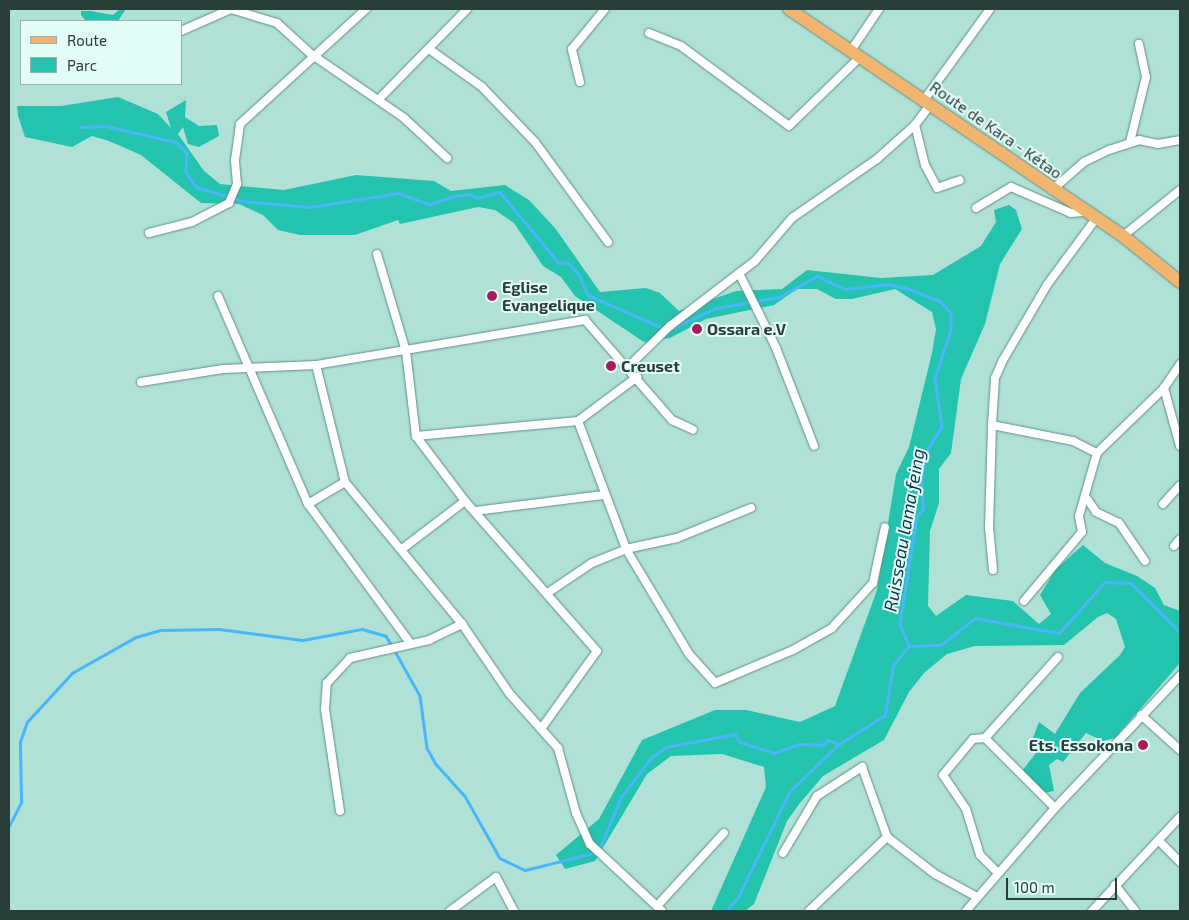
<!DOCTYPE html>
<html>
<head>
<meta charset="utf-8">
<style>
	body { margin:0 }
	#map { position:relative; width:1189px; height:920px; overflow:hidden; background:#b0e1d7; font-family:"Exo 2",sans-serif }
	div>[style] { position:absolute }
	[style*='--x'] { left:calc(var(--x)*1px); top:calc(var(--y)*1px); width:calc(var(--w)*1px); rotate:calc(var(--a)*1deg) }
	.green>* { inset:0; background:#23c3ad }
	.stream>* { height:2.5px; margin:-1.25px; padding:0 1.25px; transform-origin:1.25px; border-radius:1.25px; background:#49b6fb }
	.roads { filter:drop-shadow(0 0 1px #608f85) drop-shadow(0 0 1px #608f85) }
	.minor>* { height:8px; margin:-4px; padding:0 4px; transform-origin:4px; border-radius:4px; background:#fff }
	.primary>* { height:12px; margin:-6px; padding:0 6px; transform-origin:6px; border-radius:6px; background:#f1b570 }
	.dots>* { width:14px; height:14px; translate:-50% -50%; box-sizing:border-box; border:2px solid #e4fcf7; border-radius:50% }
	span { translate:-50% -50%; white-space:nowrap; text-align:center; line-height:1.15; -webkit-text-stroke:4px #e4fcf7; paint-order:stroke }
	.street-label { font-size:16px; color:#293d39 }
	.poi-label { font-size:16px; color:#293d39; font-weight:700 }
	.left { translate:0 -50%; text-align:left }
	.right { translate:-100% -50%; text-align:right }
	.water-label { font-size:18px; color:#0a3854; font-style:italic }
	.frame { position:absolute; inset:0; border:10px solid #293d39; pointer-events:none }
	.legend { position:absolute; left:20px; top:20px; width:162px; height:65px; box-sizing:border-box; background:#e4fcf7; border:1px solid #99b0ab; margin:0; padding:6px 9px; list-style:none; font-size:15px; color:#293d39 }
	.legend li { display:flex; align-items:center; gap:10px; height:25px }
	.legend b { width:25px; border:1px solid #99b0ab }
	.scale { position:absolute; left:1006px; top:878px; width:111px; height:22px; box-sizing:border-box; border:2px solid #293d39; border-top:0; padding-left:6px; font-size:15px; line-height:18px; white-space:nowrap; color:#293d39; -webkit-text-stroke:4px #e4fcf7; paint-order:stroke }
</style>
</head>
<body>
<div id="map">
	<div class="green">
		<div style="clip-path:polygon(120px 9px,126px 9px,118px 21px,86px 21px,81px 15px,81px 11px,91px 11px,113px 15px)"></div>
		<div style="clip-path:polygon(118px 97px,158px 114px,171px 128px,166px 112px,186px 100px,185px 117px,199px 126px,217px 125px,219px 136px,199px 147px,188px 144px,183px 127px,178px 134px,204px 171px,220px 184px,284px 190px,356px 175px,434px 181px,451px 191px,505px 185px,529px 200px,555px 228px,600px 292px,646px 288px,660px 293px,679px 311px,736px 291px,782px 289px,807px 270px,881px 278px,933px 275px,981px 246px,996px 222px,994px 210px,1009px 205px,1016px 210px,1022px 229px,1000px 264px,985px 324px,961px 379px,951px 453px,939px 469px,939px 503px,930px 531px,928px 606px,936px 616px,966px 595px,1013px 601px,1039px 624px,1051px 614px,1040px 595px,1056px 569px,1083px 545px,1105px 563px,1137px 576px,1155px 588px,1164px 605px,1180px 611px,1180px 663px,1115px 738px,1103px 741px,1086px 733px,1063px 762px,1057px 759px,1049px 765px,1054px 791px,1044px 793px,1022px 771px,1039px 749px,1033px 738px,1039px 722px,1055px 734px,1080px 693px,1120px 655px,1125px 647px,1116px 619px,1107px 613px,1098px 617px,1064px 645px,975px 646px,947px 654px,924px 673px,909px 692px,884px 740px,823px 776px,800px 803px,787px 821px,754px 904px,745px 911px,711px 911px,766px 787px,764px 767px,722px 754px,671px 756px,647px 774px,595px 861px,565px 869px,556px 855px,599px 819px,642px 740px,715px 710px,746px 710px,800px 722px,835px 706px,877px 590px,896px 474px,909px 447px,932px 353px,936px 329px,932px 312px,895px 289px,852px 299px,836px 299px,817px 289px,797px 289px,774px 305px,706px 319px,670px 338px,644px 342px,575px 296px,561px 277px,543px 266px,514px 223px,495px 210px,478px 207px,400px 224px,398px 220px,355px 235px,300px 235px,278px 230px,263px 215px,239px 204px,201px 203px,141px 155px,109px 141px,92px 136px,72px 147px,25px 137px,18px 116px,17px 106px,61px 106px)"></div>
	</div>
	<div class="stream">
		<div style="--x:80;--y:127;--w:26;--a:-2"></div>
		<div style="--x:106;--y:126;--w:72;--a:12.9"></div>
		<div style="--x:176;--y:142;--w:16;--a:45"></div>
		<div style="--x:187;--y:153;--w:19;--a:93"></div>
		<div style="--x:186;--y:172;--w:18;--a:56"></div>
		<div style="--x:196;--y:187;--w:49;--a:16.6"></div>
		<div style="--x:243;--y:201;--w:67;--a:5.1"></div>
		<div style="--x:310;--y:207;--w:89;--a:-9"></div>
		<div style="--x:398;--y:193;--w:33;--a:20"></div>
		<div style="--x:429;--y:204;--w:25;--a:-18"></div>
		<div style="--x:453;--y:196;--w:18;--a:-6"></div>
		<div style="--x:471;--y:194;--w:7;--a:34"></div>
		<div style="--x:477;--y:198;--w:24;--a:-15"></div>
		<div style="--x:500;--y:192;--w:92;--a:50.3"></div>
		<div style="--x:559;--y:263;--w:8;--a:-7"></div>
		<div style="--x:567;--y:262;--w:17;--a:45"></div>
		<div style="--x:579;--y:274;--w:23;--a:67"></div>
		<div style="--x:588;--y:295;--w:84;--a:23.8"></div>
		<div style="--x:671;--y:329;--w:50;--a:-25"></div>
		<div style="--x:716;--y:308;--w:64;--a:-9.9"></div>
		<div style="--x:779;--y:297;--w:43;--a:-28.9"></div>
		<div style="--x:817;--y:276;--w:31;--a:25"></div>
		<div style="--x:845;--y:289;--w:43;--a:-6.6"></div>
		<div style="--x:888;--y:284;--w:22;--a:13"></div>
		<div style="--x:909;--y:289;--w:33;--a:21"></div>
		<div style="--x:940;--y:301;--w:16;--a:47"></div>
		<div style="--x:951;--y:313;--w:17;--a:90"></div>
		<div style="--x:951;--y:330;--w:51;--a:108.4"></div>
		<div style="--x:935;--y:378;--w:49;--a:81.9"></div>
		<div style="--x:942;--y:427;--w:26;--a:122"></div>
		<div style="--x:928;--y:449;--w:27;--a:103"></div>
		<div style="--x:922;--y:475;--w:35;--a:88"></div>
		<div style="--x:923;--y:510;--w:9;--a:131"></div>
		<div style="--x:917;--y:517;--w:108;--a:99"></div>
		<div style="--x:900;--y:624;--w:24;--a:68"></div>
		<div style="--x:395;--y:651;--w:51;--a:60.9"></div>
		<div style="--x:420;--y:696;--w:52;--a:82.3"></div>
		<div style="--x:427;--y:748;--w:18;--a:61"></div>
		<div style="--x:436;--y:764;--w:43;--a:47.8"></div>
		<div style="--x:465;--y:796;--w:71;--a:60.6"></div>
		<div style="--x:500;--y:858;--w:28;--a:26"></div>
		<div style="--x:525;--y:870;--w:75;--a:-13.9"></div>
		<div style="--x:598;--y:852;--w:60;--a:-67.3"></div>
		<div style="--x:621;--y:797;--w:49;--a:-52.4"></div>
		<div style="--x:651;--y:758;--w:19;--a:-36"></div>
		<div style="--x:666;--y:747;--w:70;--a:-10.7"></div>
		<div style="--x:735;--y:734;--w:9;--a:58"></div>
		<div style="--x:740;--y:742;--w:36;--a:18"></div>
		<div style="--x:774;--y:753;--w:27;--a:-20"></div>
		<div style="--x:799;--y:744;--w:24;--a:2"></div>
		<div style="--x:823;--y:745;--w:7;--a:-45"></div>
		<div style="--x:828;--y:740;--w:12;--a:20"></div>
		<div style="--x:9;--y:826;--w:27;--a:-63"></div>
		<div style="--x:21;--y:802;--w:60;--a:-91"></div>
		<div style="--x:20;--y:742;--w:21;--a:-71"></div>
		<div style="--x:27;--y:722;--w:67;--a:-47.4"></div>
		<div style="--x:72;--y:673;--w:73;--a:-29.4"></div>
		<div style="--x:136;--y:637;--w:25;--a:-16"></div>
		<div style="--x:160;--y:630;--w:59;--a:-1"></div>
		<div style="--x:219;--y:629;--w:85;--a:7.5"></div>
		<div style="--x:303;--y:640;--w:60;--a:-10.6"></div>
		<div style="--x:362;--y:629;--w:25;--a:16"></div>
		<div style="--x:386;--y:636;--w:12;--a:59"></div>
		<div style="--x:726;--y:911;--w:18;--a:-49"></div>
		<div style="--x:738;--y:897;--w:118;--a:-63.9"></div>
		<div style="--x:790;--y:791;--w:68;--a:-43.8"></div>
		<div style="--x:839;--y:744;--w:54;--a:-32.2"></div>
		<div style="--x:885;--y:715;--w:51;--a:-80.9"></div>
		<div style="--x:893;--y:665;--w:25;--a:-50"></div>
		<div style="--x:909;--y:646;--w:32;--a:-2"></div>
		<div style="--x:941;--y:645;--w:43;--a:-38.5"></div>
		<div style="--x:975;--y:618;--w:85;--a:10.1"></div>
		<div style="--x:1059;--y:633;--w:69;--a:-48"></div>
		<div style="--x:1105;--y:582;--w:26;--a:2"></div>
		<div style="--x:1131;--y:583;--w:69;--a:45"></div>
	</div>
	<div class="roads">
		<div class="minor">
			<div style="--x:181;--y:31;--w:55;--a:-23.7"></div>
			<div style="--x:231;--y:9;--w:48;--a:16.9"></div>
			<div style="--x:277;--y:23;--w:46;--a:42.4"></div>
			<div style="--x:311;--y:54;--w:113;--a:34.5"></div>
			<div style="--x:404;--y:118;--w:59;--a:42.9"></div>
			<div style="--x:649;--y:33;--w:35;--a:22"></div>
			<div style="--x:681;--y:46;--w:134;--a:36.5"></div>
			<div style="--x:789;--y:126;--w:100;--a:-44.2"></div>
			<div style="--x:429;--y:49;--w:65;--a:35.6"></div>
			<div style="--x:482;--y:87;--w:76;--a:46.1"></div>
			<div style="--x:535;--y:142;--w:124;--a:53.9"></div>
			<div style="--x:852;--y:49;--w:48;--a:-56"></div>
			<div style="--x:580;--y:82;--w:34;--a:-104"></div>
			<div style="--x:572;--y:49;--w:52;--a:-50.5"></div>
			<div style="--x:379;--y:99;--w:126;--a:-45.6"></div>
			<div style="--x:924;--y:100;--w:112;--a:-54"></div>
			<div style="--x:915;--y:125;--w:41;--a:76"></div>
			<div style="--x:925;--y:165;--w:26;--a:62"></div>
			<div style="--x:937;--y:188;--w:24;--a:-19"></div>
			<div style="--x:1130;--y:142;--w:67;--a:-76.2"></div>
			<div style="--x:1146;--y:77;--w:34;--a:-102"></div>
			<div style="--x:1052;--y:190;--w:43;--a:-41.2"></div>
			<div style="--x:1084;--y:162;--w:28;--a:-26"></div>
			<div style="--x:1109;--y:150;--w:32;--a:-18"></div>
			<div style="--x:1139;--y:140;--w:19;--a:12"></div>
			<div style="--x:1158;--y:144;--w:22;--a:-10"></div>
			<div style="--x:976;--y:208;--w:41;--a:-31"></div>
			<div style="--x:1011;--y:187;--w:65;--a:23.4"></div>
			<div style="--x:1071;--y:213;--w:12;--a:-5"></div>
			<div style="--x:149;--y:233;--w:44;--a:-14.3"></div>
			<div style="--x:192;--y:222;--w:42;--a:-27.2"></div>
			<div style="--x:229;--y:203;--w:21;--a:-67"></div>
			<div style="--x:237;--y:184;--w:24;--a:-95"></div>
			<div style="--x:235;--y:160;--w:36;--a:-82"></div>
			<div style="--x:240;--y:124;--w:171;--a:-42.4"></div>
			<div style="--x:1123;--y:236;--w:73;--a:-38.9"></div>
			<div style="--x:377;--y:254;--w:101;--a:73.4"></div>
			<div style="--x:406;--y:351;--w:86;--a:83.3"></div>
			<div style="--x:416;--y:436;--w:81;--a:53"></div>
			<div style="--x:465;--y:501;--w:200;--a:48.7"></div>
			<div style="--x:597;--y:651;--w:96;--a:125.7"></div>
			<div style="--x:739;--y:273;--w:84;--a:63.7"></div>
			<div style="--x:776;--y:348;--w:105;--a:68.8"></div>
			<div style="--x:218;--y:296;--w:227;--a:66.6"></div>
			<div style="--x:308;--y:504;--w:172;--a:53.7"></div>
			<div style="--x:316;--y:365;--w:121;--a:76.1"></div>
			<div style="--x:345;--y:482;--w:184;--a:50.5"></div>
			<div style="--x:462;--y:624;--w:83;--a:55.7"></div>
			<div style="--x:509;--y:693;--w:74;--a:48.3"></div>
			<div style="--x:558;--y:748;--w:67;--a:74.5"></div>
			<div style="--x:576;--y:813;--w:34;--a:66"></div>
			<div style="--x:590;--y:844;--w:98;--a:42.9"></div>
			<div style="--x:629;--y:366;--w:57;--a:-44.3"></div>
			<div style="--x:670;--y:326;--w:107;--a:-37.4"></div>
			<div style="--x:755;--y:261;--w:57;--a:-49.3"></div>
			<div style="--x:792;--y:218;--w:103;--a:-34.8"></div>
			<div style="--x:877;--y:159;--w:51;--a:-41.8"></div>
			<div style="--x:915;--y:125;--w:26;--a:-53"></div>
			<div style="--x:141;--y:382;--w:83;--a:-9"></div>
			<div style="--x:223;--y:369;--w:93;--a:-2.5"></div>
			<div style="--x:316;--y:365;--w:273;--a:-9.5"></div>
			<div style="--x:585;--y:320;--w:133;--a:49"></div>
			<div style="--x:672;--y:420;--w:23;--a:25"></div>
			<div style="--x:1164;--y:388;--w:60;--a:74.6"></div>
			<div style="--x:578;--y:421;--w:137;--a:69.4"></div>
			<div style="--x:626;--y:549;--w:122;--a:59"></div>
			<div style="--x:689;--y:654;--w:39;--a:48"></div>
			<div style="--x:715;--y:683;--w:85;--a:-22.9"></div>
			<div style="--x:793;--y:650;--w:45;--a:-29.4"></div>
			<div style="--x:832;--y:628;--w:61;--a:-47.7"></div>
			<div style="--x:873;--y:583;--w:57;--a:-77.9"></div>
			<div style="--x:992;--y:425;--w:47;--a:-86.3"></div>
			<div style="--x:995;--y:378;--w:20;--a:-66"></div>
			<div style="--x:1003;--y:360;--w:87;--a:-59.6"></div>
			<div style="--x:1047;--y:285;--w:81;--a:-53.6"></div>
			<div style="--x:416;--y:436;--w:163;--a:-5.3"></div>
			<div style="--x:578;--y:421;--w:74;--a:-36.7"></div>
			<div style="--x:1085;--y:496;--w:19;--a:55"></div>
			<div style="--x:1096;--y:512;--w:25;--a:26"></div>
			<div style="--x:1119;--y:523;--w:46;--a:55.6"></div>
			<div style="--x:308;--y:504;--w:43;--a:-30.7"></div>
			<div style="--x:1163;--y:504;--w:25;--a:-48"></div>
			<div style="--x:475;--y:511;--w:129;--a:-7.1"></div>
			<div style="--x:1174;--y:546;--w:9;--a:-49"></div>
			<div style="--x:402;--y:549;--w:79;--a:-37.3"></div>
			<div style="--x:993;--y:570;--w:43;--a:-95.3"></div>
			<div style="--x:989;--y:527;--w:102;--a:-88.3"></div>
			<div style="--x:992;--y:425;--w:83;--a:11.2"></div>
			<div style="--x:1073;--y:441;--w:27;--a:27"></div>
			<div style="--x:549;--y:592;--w:52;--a:-34"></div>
			<div style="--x:592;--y:563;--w:37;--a:-22"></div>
			<div style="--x:626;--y:549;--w:52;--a:-12.2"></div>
			<div style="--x:677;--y:538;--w:80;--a:-22.1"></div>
			<div style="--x:1024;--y:601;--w:90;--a:-50"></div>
			<div style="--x:1082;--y:532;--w:16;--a:-101"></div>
			<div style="--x:1079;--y:516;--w:66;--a:-74.1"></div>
			<div style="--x:1097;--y:453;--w:93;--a:-44.1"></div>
			<div style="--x:1164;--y:388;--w:29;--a:-56"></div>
			<div style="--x:1141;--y:715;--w:52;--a:41.9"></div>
			<div style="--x:985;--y:738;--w:109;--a:-48"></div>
			<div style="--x:340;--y:811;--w:103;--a:-98.4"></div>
			<div style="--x:325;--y:709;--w:26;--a:-86"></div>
			<div style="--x:327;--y:683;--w:34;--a:-47"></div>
			<div style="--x:350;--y:658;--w:81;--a:-12.8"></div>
			<div style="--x:429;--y:640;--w:37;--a:-26"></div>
			<div style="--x:1159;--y:841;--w:30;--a:45"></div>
			<div style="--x:783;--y:853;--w:66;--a:-59.2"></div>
			<div style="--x:817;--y:796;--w:54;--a:-32.8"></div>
			<div style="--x:862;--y:767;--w:74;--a:70.3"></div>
			<div style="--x:887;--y:837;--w:61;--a:37.6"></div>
			<div style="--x:935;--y:874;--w:48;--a:28.7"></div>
			<div style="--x:998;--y:873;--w:25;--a:-135"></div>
			<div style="--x:980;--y:855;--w:48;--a:-106.9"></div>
			<div style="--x:966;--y:809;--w:41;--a:-124.1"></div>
			<div style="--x:943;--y:775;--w:47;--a:-50.2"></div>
			<div style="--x:973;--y:739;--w:12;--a:-5"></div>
			<div style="--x:985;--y:738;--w:99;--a:45"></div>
			<div style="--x:1115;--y:885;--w:33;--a:52"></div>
			<div style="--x:657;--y:906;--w:99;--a:-47.5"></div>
			<div style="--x:450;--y:911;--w:57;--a:-36.5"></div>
			<div style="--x:496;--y:877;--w:38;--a:62"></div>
			<div style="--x:809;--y:911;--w:108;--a:-43.5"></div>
			<div style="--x:966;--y:911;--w:136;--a:-49.2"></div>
			<div style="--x:1055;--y:808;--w:182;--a:-46.6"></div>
			<div style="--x:1092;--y:911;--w:129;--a:-46.9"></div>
		</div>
		<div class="primary">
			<div style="--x:789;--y:9;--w:404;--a:34.2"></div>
			<div style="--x:1123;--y:236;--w:73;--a:38.9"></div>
		</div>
	</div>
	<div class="dots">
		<div style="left:492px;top:296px;background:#a91b5a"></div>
		<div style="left:697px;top:329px;background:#a91b5a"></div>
		<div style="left:611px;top:366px;background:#a91b5a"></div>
		<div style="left:1143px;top:745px;background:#a91b5a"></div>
	</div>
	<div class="street-label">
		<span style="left:996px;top:130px;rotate:35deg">Route de Kara - Kétao</span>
	</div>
	<div class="poi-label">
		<span class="left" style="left:502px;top:296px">Eglise<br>Evangelique</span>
		<span class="left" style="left:707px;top:329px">Ossara e.V</span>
		<span class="left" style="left:621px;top:366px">Creuset</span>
		<span class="right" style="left:1133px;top:745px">Ets. Essokona</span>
	</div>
	<div class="water-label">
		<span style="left:904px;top:530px;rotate:-80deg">Ruisseau lama feing</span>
	</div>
	<div class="frame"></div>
	<ul class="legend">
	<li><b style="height:6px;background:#f1b570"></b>Route</li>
	<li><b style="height:14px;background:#23c3ad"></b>Parc</li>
	</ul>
	<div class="scale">100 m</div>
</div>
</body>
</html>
